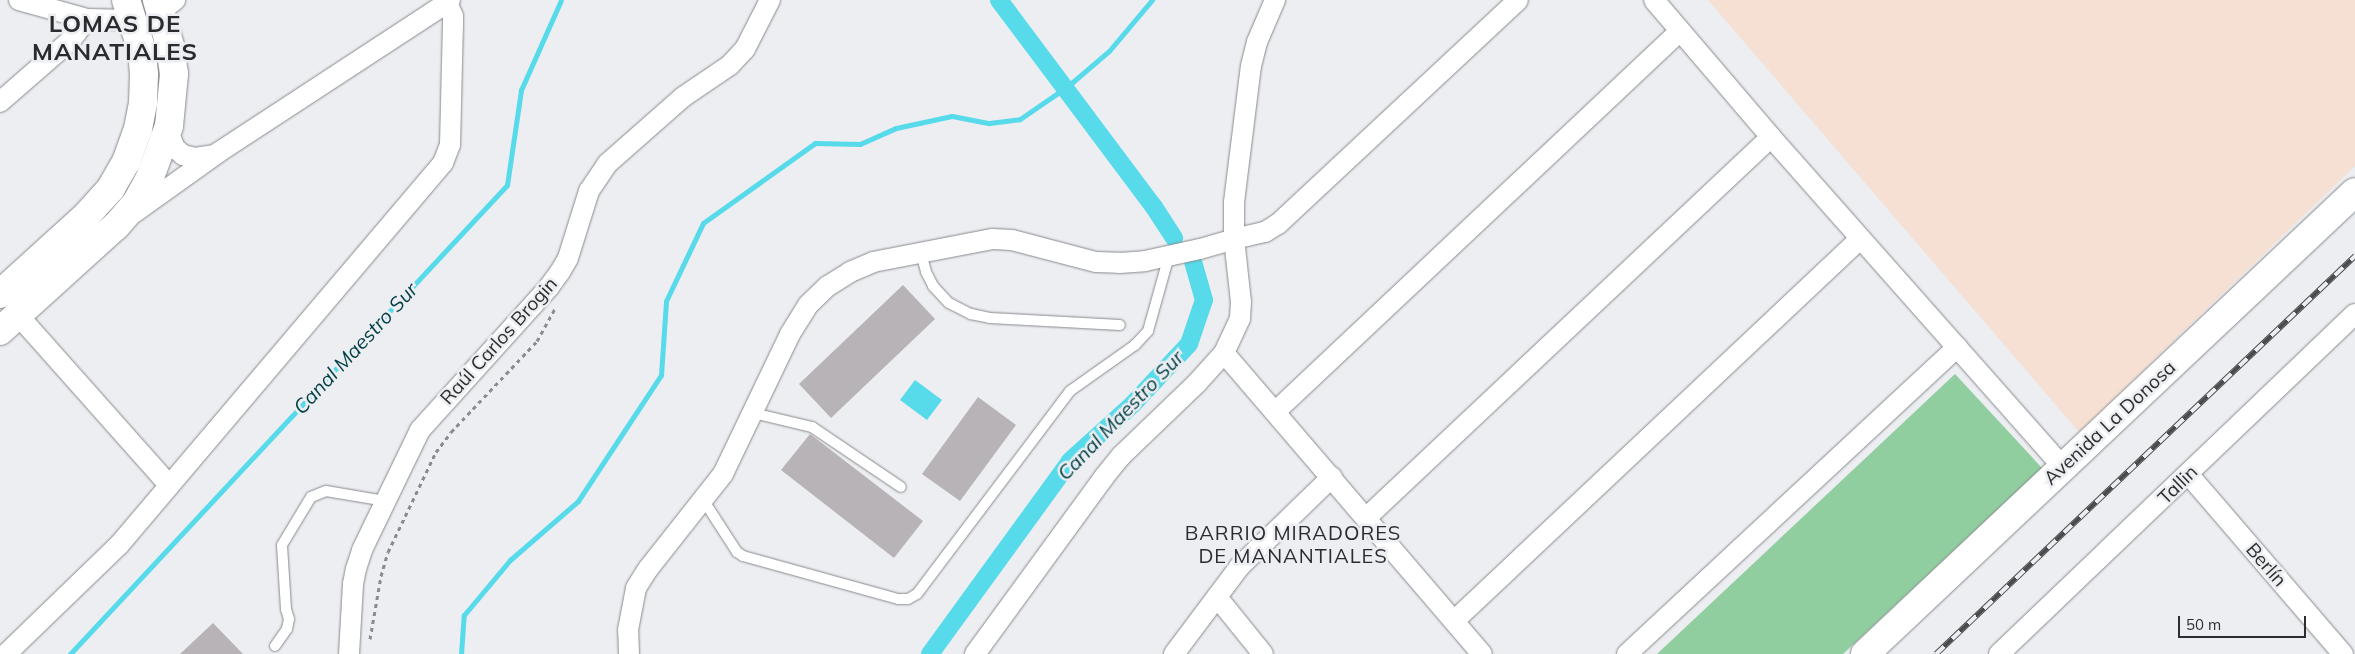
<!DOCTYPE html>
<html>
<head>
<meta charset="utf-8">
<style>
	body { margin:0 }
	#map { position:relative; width:2355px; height:654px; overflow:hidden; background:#eceef2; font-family:Mulish,sans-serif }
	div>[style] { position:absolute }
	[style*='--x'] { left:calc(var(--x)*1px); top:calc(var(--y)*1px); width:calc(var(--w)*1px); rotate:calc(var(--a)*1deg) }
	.industrial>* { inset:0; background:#f6dfd3 }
	.green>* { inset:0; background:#91ce9f }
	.water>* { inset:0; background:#57daea }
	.stream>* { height:5px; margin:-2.5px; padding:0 2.5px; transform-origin:2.5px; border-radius:2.5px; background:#57daea }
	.canal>* { height:18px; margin:-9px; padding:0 9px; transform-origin:9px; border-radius:9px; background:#57daea }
	.building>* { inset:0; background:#b7b3b6 }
	.path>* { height:3px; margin-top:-1.5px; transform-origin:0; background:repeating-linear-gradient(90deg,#898b8d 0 4px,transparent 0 8px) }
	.roads { filter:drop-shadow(0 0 1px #878a8d) drop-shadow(0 0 1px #878a8d) }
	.lane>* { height:10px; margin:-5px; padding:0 5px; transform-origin:5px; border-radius:5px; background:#fff }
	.street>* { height:20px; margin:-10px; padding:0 10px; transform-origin:10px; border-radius:10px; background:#fff }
	.secondary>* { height:28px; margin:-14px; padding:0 14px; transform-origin:14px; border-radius:14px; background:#fff }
	.rail>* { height:5.5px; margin-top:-2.75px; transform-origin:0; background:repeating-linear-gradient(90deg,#eceef2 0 11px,#4a4b4c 0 22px); box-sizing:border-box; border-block:1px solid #4a4b4c }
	span { translate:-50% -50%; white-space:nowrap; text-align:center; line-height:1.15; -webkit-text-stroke:5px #eceef2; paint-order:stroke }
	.street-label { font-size:19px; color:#2c2d2e }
	.water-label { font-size:20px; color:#003f45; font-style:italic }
	.neighbourhood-label { font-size:20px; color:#292b2e; letter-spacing:1px }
	.district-label { font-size:24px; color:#292b2e; font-weight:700; letter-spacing:1px }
	.scale { position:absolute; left:2178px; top:616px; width:128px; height:22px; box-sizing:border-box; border:2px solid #2c2d2e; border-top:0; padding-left:6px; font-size:15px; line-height:18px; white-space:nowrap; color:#2c2d2e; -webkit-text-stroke:4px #eceef2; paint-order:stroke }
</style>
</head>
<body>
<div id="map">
	<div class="industrial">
		<div style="clip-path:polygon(1708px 0,2355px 0,2355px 166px,2079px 432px)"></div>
	</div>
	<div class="green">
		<div style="clip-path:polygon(1955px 374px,2042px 468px,1843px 654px,1657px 654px)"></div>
	</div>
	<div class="water">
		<div style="clip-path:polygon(915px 380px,942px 400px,927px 420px,900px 400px)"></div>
	</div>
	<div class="stream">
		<div style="--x:70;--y:654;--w:641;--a:-47.02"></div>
		<div style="--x:507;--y:185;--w:96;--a:-81.6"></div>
		<div style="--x:521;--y:90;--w:98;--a:-66"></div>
		<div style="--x:461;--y:654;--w:39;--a:-86"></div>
		<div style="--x:464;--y:615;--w:72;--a:-50.1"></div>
		<div style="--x:510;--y:560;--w:90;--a:-40.9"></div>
		<div style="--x:578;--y:501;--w:151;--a:-56.6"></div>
		<div style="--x:661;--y:375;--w:74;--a:-86.1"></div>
		<div style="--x:666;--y:301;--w:86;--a:-64.6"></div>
		<div style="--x:703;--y:223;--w:138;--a:-35.5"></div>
		<div style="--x:815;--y:143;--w:45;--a:1.3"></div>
		<div style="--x:860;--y:144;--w:39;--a:-24"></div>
		<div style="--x:896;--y:128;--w:57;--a:-12.1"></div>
		<div style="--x:952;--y:116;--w:38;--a:11"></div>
		<div style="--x:989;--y:123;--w:31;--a:-7"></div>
		<div style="--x:1020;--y:119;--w:58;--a:-34.5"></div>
		<div style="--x:1068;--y:86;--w:54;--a:-40.5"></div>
		<div style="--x:1109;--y:51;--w:67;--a:-49.9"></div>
	</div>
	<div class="canal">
		<div style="--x:999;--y:0;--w:259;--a:53.2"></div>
		<div style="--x:1154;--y:207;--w:37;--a:57"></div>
		<div style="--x:930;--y:654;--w:238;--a:-54"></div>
		<div style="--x:1070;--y:461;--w:85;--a:-42.1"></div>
		<div style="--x:1133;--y:404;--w:82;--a:-47"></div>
		<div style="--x:1189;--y:344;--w:46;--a:-71.2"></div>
		<div style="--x:1204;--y:300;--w:40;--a:-106"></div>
	</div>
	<div class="building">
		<div style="clip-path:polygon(903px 285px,935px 319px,831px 418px,799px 384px)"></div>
		<div style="clip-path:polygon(978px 397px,1016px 425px,960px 501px,922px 474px)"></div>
		<div style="clip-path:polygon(810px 434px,923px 521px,894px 558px,781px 470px)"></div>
		<div style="clip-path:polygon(213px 623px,243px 654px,180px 654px)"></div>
	</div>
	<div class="path">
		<div style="--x:370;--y:639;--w:64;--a:-80.1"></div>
		<div style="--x:381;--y:576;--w:25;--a:-74"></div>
		<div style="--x:388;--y:552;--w:111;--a:-64.4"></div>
		<div style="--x:436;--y:452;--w:25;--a:-53"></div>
		<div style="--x:451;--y:432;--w:125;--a:-46.6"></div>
		<div style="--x:537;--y:341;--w:37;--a:-61"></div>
	</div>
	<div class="roads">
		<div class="lane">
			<div style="--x:921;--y:253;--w:20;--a:75"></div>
			<div style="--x:926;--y:272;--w:16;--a:63"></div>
			<div style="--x:933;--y:286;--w:23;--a:47"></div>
			<div style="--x:949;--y:303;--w:25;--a:27"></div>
			<div style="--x:971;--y:314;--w:19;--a:12"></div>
			<div style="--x:990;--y:318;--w:130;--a:3.1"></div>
			<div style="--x:753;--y:413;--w:61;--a:13.3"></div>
			<div style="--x:812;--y:427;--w:107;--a:34"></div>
			<div style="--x:704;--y:501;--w:61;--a:57.1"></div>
			<div style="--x:737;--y:552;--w:7;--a:34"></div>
			<div style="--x:743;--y:556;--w:161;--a:15.5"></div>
			<div style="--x:898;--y:599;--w:10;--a:0"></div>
			<div style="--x:908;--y:599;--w:10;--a:-29"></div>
			<div style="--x:917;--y:594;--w:254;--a:-53"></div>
			<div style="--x:1070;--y:391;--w:80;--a:-35.3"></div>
			<div style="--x:1135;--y:345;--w:19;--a:-47"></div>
			<div style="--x:1148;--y:331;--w:78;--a:-74.4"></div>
			<div style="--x:275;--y:646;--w:21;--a:-55"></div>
			<div style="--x:287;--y:629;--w:10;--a:-79"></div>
			<div style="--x:289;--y:619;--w:10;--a:-107"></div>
			<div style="--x:286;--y:609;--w:64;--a:-93.6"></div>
			<div style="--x:282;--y:545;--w:56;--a:-58.9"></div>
			<div style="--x:311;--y:497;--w:16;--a:-22"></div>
			<div style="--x:326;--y:491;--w:61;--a:9.5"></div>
		</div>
		<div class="street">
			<div style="--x:19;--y:0;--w:71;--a:15.6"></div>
			<div style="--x:87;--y:19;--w:46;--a:1.2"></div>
			<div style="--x:1654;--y:0;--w:180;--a:49.5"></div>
			<div style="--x:1771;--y:137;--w:441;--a:48.5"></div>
			<div style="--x:161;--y:11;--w:18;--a:-38"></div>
			<div style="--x:0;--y:102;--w:93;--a:-41.1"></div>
			<div style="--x:70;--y:41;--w:28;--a:-52"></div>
			<div style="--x:168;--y:131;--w:18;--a:68"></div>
			<div style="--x:175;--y:148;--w:11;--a:41"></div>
			<div style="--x:183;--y:155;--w:12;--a:14"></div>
			<div style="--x:195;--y:158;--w:19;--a:-9"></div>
			<div style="--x:135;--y:212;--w:103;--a:-35.5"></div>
			<div style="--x:219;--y:152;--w:272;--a:-33.2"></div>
			<div style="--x:18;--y:315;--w:227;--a:48.4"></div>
			<div style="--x:1224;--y:353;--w:396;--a:49.4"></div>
			<div style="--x:1275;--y:412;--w:556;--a:-43.25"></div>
			<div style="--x:2189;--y:475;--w:236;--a:49.3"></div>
			<div style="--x:1366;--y:518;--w:556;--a:-43.25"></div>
			<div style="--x:1217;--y:597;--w:73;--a:51.1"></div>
			<div style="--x:1454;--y:621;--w:557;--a:-43.26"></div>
			<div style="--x:6;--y:654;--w:157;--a:-44"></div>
			<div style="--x:119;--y:545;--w:501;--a:-49.7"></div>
			<div style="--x:443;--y:163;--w:19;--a:-69"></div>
			<div style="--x:450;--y:145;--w:119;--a:-88.6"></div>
			<div style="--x:453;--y:26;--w:10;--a:-90"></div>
			<div style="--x:453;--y:16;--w:14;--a:-115"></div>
			<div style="--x:447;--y:3;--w:4;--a:-45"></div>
			<div style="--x:349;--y:654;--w:70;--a:-86.7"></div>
			<div style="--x:353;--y:584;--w:15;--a:-79"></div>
			<div style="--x:356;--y:569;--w:20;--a:-72"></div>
			<div style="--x:362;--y:550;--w:133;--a:-64.2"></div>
			<div style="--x:420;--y:430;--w:193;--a:-47.9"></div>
			<div style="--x:549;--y:287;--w:19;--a:-54"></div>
			<div style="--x:560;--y:272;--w:16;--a:-60"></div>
			<div style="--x:568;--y:258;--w:70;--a:-72.6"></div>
			<div style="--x:589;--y:191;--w:32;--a:-56"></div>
			<div style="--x:607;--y:164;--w:101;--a:-41.4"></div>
			<div style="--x:683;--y:97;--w:57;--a:-34.2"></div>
			<div style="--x:730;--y:65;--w:22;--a:-47"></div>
			<div style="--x:745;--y:49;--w:55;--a:-63"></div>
			<div style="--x:629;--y:654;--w:24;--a:-92"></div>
			<div style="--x:628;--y:630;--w:43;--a:-79.2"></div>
			<div style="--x:636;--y:588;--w:22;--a:-58"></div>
			<div style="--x:648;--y:569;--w:121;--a:-51.7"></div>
			<div style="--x:723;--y:474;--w:155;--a:-64.4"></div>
			<div style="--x:790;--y:334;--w:34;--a:-58"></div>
			<div style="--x:808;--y:305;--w:28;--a:-44"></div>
			<div style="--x:828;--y:286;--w:26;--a:-32"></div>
			<div style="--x:850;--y:272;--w:25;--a:-23"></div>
			<div style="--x:873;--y:262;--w:122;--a:-10.9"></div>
			<div style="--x:993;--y:239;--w:19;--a:3"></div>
			<div style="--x:1012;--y:240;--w:87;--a:14.7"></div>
			<div style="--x:1096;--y:262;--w:23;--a:2"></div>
			<div style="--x:1119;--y:263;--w:26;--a:-4"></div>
			<div style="--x:1145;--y:261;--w:56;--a:-12.3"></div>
			<div style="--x:1200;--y:249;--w:35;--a:-16"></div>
			<div style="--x:1234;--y:239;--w:37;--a:-90"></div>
			<div style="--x:1234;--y:202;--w:137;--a:-82.9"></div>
			<div style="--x:1251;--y:66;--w:25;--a:-76"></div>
			<div style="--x:1257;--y:42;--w:46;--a:-66.8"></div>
			<div style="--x:975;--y:654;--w:219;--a:-53.9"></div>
			<div style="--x:1104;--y:477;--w:27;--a:-51"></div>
			<div style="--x:1121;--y:456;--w:105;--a:-43.8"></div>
			<div style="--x:1197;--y:383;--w:40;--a:-48"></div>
			<div style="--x:1224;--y:353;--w:38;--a:-65"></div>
			<div style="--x:1240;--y:319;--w:17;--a:-87"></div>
			<div style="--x:1241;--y:302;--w:63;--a:-96.3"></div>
			<div style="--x:1234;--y:239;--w:32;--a:-13"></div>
			<div style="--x:1265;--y:232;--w:15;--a:-32"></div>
			<div style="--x:1278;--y:224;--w:328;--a:-43"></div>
			<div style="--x:1174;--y:654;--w:110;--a:-53.1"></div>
			<div style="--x:1240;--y:566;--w:128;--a:-44.1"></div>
			<div style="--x:1627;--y:654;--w:451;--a:-42.9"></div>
			<div style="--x:1999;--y:654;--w:492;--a:-43.7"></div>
		</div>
		<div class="secondary">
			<div style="--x:0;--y:294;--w:116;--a:-42.2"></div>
			<div style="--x:86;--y:216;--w:38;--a:-48"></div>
			<div style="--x:111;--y:188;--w:30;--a:-60"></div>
			<div style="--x:126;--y:162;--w:35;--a:-70"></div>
			<div style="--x:138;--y:129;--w:26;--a:-79"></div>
			<div style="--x:143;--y:103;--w:29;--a:-88"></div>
			<div style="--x:144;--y:74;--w:23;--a:-95"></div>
			<div style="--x:142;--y:51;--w:53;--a:-107.4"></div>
			<div style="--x:0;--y:331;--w:156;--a:-42.2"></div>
			<div style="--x:116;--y:226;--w:30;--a:-49"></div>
			<div style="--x:136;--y:203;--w:26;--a:-61"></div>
			<div style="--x:149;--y:180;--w:58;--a:-69.7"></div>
			<div style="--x:169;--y:126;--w:52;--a:-84.5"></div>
			<div style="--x:174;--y:74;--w:28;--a:-98"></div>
			<div style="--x:170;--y:46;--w:48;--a:-105.8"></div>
			<div style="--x:1865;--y:654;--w:673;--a:-43.32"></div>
		</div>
	</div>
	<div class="rail">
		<div style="--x:1936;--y:654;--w:578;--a:-43.53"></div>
	</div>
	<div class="street-label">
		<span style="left:499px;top:341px;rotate:-48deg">Raúl Carlos Brogin</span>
		<span style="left:2110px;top:423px;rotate:-43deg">Avenida La Donosa</span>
		<span style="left:2178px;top:485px;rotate:-44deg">Tallin</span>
		<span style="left:2266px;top:565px;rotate:49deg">Berlín</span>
	</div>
	<div class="water-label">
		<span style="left:355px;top:348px;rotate:-47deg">Canal Maestro Sur</span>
		<span style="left:1120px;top:415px;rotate:-46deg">Canal Maestro Sur</span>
	</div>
	<div class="neighbourhood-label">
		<span style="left:1293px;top:544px">BARRIO MIRADORES<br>DE MANANTIALES</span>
	</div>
	<div class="district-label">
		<span style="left:115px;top:38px">LOMAS DE<br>MANATIALES</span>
	</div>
	<div class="scale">50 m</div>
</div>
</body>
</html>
